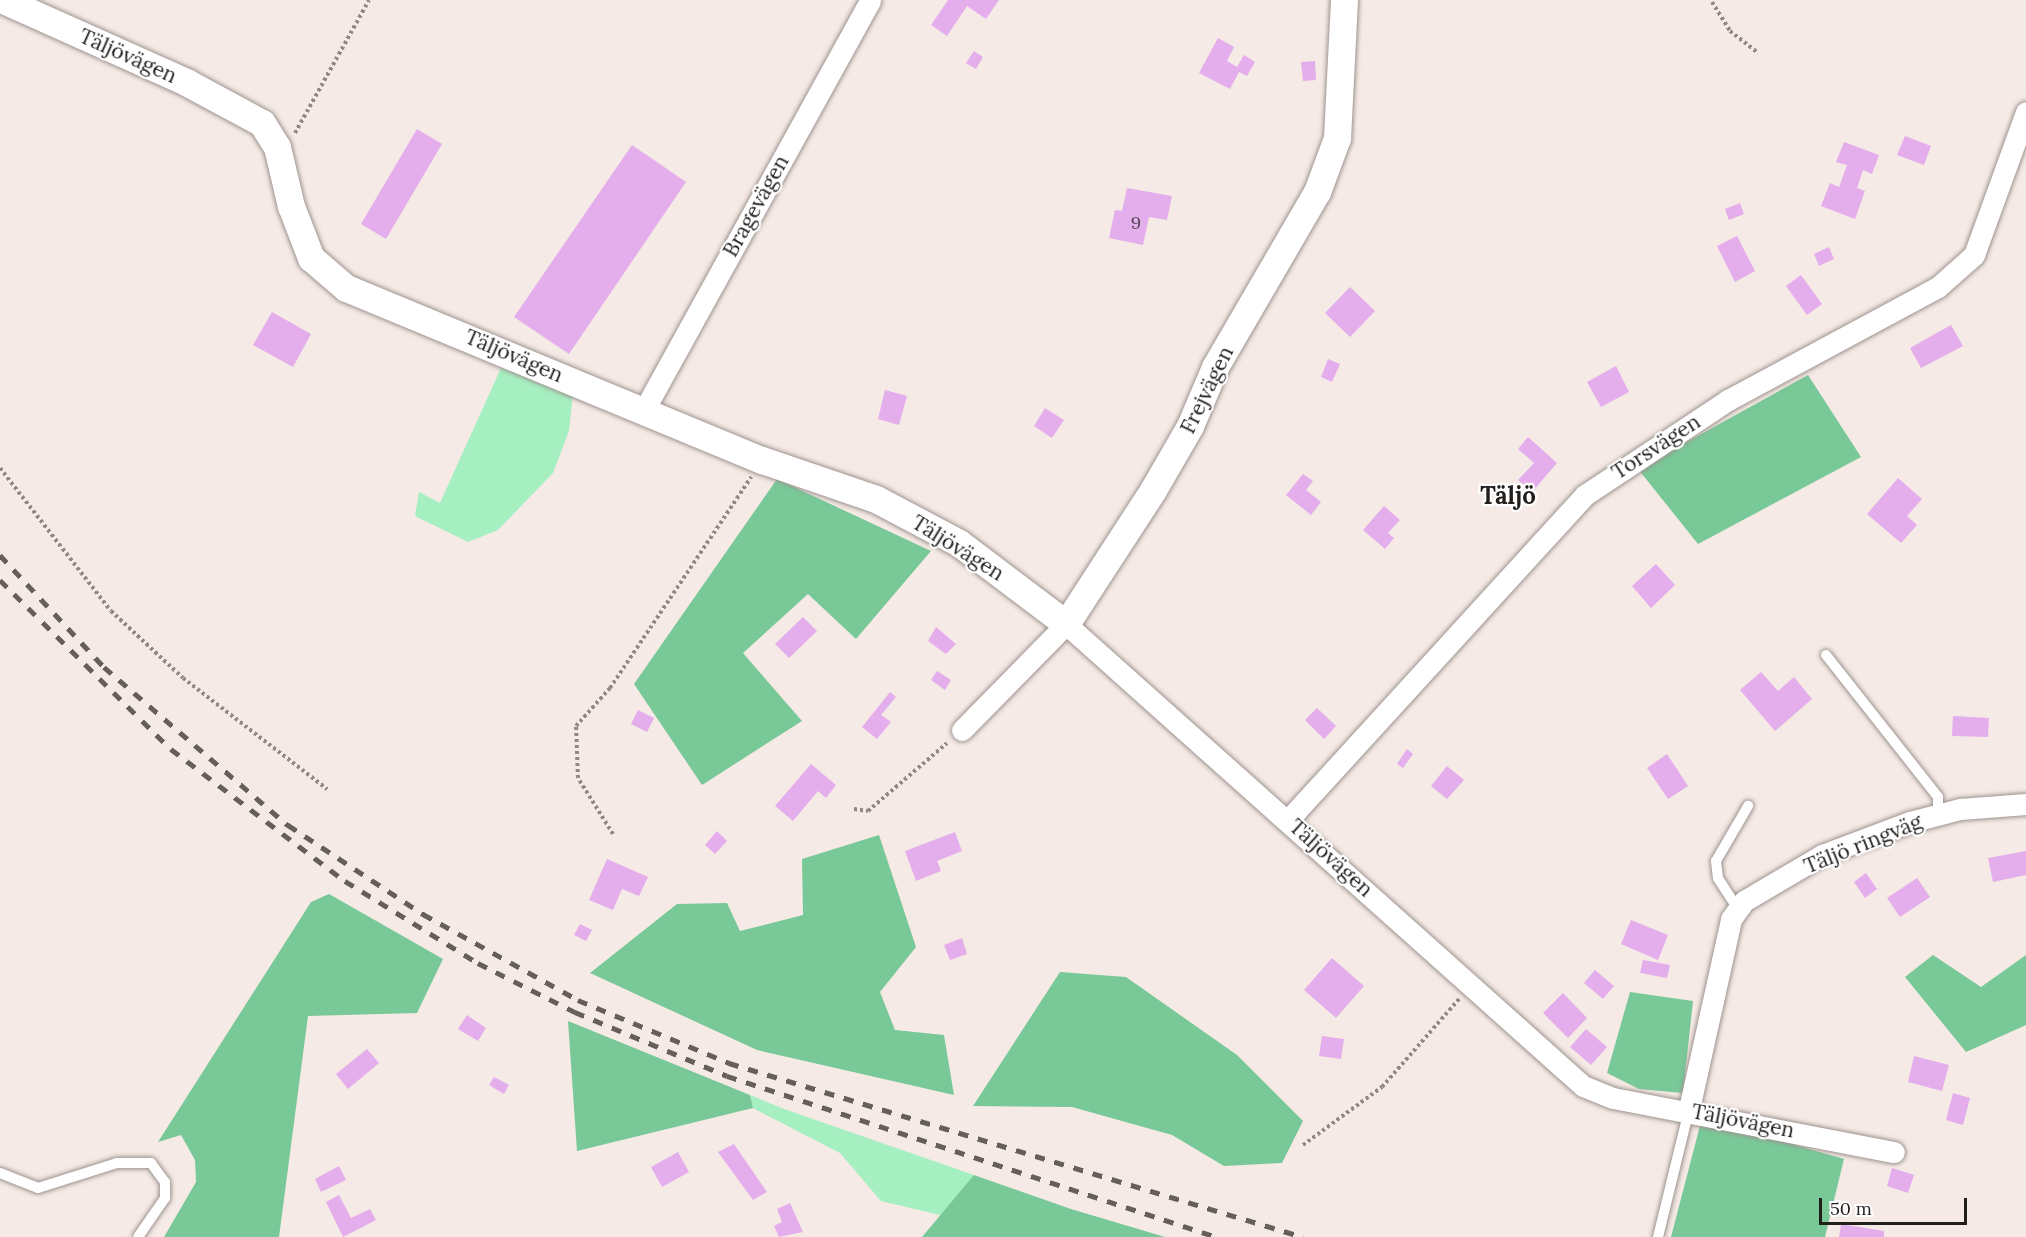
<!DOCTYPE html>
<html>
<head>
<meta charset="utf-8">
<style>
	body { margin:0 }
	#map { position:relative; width:2026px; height:1237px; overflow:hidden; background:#f5eae5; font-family:Lora,serif }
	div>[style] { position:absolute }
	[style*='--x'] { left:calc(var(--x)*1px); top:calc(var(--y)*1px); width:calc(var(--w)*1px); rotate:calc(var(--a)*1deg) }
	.green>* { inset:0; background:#a6efc0 }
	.forest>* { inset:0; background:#79c897 }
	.building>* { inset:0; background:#e4adec }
	.path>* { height:4px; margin-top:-2px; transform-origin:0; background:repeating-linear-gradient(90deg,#908885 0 3px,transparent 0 6px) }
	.roads { filter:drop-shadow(0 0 2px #9e938f) drop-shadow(0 0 2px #9e938f) }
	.service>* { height:10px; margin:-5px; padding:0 5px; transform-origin:5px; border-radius:5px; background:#fff }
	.minor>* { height:21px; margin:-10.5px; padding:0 10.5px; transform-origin:10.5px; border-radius:10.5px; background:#fff }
	.tertiary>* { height:27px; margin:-13.5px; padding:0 13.5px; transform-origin:13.5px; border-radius:13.5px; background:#fff }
	.rail>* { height:4.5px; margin-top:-2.25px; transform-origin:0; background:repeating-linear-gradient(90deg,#655e5b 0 10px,transparent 0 20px) }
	span { translate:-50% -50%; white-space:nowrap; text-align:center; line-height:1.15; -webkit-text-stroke:4.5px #fff; paint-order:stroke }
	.number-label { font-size:18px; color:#524250 }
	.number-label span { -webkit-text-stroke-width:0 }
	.street-label { font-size:21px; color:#221e1c }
	.quarter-label { font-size:24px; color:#221e1c; font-weight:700 }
	.scale { position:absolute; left:1819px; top:1198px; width:148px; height:27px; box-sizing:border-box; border:3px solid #221e1c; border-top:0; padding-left:8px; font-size:18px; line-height:21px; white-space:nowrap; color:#221e1c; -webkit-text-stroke:4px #fff; paint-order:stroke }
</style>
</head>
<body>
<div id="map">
	<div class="green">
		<div style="clip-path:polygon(501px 368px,573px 394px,569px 431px,553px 473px,498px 530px,468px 542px,415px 516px,419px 492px,440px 503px)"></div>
		<div style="clip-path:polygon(750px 1095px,784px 1109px,974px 1175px,944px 1216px,881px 1201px,840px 1153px,753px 1108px)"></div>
	</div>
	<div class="forest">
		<div style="clip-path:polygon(1808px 375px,1861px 457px,1698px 544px,1638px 469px)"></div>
		<div style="clip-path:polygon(777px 479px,931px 551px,856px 639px,808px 594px,743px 653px,802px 721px,702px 785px,634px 684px)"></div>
		<div style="clip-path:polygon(879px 835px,916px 947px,880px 992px,895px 1030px,944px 1035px,954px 1095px,757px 1050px,590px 973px,677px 904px,727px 903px,740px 931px,803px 915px,802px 859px)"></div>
		<div style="clip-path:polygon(329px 894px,443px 959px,417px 1013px,308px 1016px,279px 1237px,164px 1237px,196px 1182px,195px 1160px,181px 1135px,158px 1142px,311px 902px)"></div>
		<div style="clip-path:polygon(1933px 955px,1981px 987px,2026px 955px,2026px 1025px,1966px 1052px,1905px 977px)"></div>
		<div style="clip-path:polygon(1060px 972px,1126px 977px,1237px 1055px,1303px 1121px,1282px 1163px,1224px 1166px,1172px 1135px,1072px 1107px,973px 1106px)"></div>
		<div style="clip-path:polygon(1630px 992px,1693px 1001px,1683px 1093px,1639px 1089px,1607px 1073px)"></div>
		<div style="clip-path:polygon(568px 1021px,750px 1095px,753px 1108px,577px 1151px)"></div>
		<div style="clip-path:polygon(1702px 1118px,1844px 1159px,1825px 1237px,1671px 1237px)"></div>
		<div style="clip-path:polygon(974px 1175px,1071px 1209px,1165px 1237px,922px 1237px)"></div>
	</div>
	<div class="building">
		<div style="clip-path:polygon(948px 0,999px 0,986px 19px,967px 6px,947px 36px,931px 25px)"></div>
		<div style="clip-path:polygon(1218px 38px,1234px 47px,1227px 61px,1237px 67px,1244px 55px,1255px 62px,1247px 76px,1239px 72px,1230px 89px,1199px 73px)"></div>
		<div style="clip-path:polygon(974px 51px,983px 57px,976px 69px,966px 63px)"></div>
		<div style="clip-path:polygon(1315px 61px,1316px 80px,1303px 81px,1301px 62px)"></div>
		<div style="clip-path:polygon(417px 129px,442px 144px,386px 239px,361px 224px)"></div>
		<div style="clip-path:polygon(1905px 136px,1931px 146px,1924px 165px,1897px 155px)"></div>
		<div style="clip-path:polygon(1844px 142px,1879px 155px,1872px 174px,1863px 170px,1857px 188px,1865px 191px,1855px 219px,1821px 206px,1830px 183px,1839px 187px,1847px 165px,1836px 162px)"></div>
		<div style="clip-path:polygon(632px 145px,686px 182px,569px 354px,514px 317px)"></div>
		<div style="clip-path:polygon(1127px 188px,1172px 196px,1167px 220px,1149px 217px,1143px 245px,1109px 238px,1115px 210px,1122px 211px)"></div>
		<div style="clip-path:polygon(1740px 203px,1744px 214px,1729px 220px,1725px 209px)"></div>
		<div style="clip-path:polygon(1737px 236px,1755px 271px,1735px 282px,1717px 246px)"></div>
		<div style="clip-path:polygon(1829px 247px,1834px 259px,1819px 266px,1814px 254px)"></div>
		<div style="clip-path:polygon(1801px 275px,1822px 304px,1807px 315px,1786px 286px)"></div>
		<div style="clip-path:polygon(1350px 287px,1375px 311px,1350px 337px,1325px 313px)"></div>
		<div style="clip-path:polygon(272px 312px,311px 334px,293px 367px,253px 345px)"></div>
		<div style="clip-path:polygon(1951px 325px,1963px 346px,1921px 368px,1910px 348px)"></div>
		<div style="clip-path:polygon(1328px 359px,1340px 364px,1332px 382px,1321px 377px)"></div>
		<div style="clip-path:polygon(1616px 366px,1629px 392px,1601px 407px,1587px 382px)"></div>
		<div style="clip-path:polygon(885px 390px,907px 396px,899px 425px,878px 419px)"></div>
		<div style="clip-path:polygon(1045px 408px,1064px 420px,1052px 438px,1034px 426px)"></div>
		<div style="clip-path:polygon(1528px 437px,1557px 463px,1532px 492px,1518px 480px,1534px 463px,1518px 449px)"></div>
		<div style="clip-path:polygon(1303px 474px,1313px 481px,1306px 490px,1321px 502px,1311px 515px,1286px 495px)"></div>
		<div style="clip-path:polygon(1898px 478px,1922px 499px,1907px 516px,1917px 525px,1901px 543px,1867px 514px)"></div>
		<div style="clip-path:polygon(1384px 506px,1400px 520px,1388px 533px,1394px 538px,1385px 549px,1363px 530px)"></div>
		<div style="clip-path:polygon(1656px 564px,1675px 585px,1651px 608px,1632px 586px)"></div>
		<div style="clip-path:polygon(803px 617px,817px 631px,789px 658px,775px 644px)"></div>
		<div style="clip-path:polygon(936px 627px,956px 644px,946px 654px,928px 641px)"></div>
		<div style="clip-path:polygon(937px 671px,951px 680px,945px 690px,931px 680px)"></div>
		<div style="clip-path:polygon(1761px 672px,1778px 691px,1794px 677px,1812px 699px,1775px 731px,1740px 690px)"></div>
		<div style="clip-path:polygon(890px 692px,896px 697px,881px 715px,891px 722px,877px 739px,862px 727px)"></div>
		<div style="clip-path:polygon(1317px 708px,1336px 726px,1324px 739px,1305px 720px)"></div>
		<div style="clip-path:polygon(638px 710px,654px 718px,647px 732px,631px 724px)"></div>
		<div style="clip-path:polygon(1953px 716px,1989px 718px,1988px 737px,1952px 736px)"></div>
		<div style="clip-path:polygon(1407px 749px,1413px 754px,1403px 768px,1397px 764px)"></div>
		<div style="clip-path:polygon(1667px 754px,1688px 786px,1668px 799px,1647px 768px)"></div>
		<div style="clip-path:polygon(811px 764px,836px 785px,826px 798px,818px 791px,793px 821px,775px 806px)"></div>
		<div style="clip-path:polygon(1447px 766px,1464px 780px,1447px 799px,1431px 786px)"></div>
		<div style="clip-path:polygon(717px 831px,727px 841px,715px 854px,705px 845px)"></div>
		<div style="clip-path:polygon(955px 832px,962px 851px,937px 861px,941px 871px,916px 881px,905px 851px)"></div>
		<div style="clip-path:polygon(2026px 851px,2026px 875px,1993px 882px,1988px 858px)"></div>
		<div style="clip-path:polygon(607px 859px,648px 877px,639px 896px,622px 889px,613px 910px,589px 900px)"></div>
		<div style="clip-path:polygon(1866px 873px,1877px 889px,1865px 898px,1854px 882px)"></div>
		<div style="clip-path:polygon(1917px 878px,1930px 897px,1900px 917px,1887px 898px)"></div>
		<div style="clip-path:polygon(1631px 920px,1668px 935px,1658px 960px,1621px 944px)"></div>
		<div style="clip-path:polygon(580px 924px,592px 930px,586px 941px,574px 935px)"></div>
		<div style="clip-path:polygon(962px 938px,967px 954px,950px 960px,944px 945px)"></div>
		<div style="clip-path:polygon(1332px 958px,1364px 986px,1336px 1018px,1304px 990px)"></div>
		<div style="clip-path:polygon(1643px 960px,1670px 965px,1667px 978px,1640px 973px)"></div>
		<div style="clip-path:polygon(1595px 970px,1614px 986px,1603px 999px,1584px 983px)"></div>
		<div style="clip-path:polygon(1563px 993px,1587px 1018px,1568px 1038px,1543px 1013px)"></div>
		<div style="clip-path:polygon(467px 1015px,486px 1028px,478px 1041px,458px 1029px)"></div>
		<div style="clip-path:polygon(1586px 1029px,1607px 1047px,1591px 1065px,1570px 1047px)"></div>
		<div style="clip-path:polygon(1322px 1036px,1344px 1039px,1341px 1059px,1319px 1056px)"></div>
		<div style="clip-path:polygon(367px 1049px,379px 1063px,348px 1089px,336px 1074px)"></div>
		<div style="clip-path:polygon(1914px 1056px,1949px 1065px,1942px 1091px,1908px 1082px)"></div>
		<div style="clip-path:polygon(494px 1077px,509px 1085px,504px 1094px,489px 1085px)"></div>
		<div style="clip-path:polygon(1953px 1093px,1970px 1098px,1963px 1125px,1946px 1120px)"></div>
		<div style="clip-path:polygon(734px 1144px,767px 1192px,753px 1200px,718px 1152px)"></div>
		<div style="clip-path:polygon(678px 1152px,689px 1172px,662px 1187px,651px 1167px)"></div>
		<div style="clip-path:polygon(339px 1166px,346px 1180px,321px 1192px,315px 1179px)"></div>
		<div style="clip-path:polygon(1892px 1168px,1914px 1175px,1908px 1193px,1887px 1186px)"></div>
		<div style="clip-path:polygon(339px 1195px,351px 1218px,370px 1209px,376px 1220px,343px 1237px,326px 1202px)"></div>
		<div style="clip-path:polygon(790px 1203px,803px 1232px,779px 1237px,774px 1226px,782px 1222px,777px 1209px)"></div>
		<div style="clip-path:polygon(1841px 1224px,1884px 1231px,1884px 1237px,1839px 1237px)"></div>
	</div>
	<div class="path">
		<div style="--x:1712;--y:2;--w:34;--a:58"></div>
		<div style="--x:1730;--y:31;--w:36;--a:38"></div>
		<div style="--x:295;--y:133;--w:152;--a:-60.9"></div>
		<div style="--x:0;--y:468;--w:181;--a:52.2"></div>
		<div style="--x:111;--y:611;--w:98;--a:42.9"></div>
		<div style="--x:183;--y:678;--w:182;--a:37.6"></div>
		<div style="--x:854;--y:809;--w:14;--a:8"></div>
		<div style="--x:868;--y:811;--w:104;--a:-40.7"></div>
		<div style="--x:613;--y:834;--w:66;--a:-122"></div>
		<div style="--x:578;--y:778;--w:52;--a:-92.2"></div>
		<div style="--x:576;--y:726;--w:51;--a:-48.2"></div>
		<div style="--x:610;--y:688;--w:254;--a:-56.2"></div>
		<div style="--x:1303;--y:1145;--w:98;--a:-36.3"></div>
		<div style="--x:1382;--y:1087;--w:117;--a:-48.8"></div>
	</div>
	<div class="roads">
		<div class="service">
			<div style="--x:1826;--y:655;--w:181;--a:51.7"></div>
			<div style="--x:1938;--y:797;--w:18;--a:90"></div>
			<div style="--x:1738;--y:909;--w:37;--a:-123"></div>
			<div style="--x:1718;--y:878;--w:17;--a:-97"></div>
			<div style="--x:1716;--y:861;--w:64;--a:-59.8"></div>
			<div style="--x:0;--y:1173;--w:41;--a:21.5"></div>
			<div style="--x:38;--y:1188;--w:83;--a:-17.6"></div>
			<div style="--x:117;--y:1163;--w:34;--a:0"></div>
			<div style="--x:151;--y:1163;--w:24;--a:54"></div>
			<div style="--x:165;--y:1182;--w:16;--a:90"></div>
			<div style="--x:165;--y:1198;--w:47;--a:124.7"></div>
			<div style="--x:1658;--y:1237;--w:131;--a:-76.3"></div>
		</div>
		<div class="minor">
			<div style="--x:643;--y:412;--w:470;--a:-61.1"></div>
			<div style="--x:962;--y:730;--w:148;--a:-45.5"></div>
			<div style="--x:1066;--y:624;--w:693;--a:41.78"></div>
			<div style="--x:1583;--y:1086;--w:32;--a:22"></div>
			<div style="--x:1613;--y:1098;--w:286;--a:10.9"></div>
			<div style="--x:1289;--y:819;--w:439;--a:-47.6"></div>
			<div style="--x:1585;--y:495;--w:172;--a:-33.6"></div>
			<div style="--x:1728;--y:400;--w:238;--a:-28.3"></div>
			<div style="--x:1938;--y:287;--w:48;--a:-41.6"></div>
			<div style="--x:1974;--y:255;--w:152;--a:-70"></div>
			<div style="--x:1689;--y:1109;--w:195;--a:-77.5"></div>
			<div style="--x:1731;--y:919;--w:22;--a:-54"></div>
			<div style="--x:1744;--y:901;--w:91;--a:-30.5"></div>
			<div style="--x:1822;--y:855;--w:94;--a:-20.6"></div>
			<div style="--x:1910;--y:822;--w:52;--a:-14.6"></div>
			<div style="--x:1960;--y:809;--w:66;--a:-4.3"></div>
		</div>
		<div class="tertiary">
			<div style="--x:3;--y:0;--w:201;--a:24.1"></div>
			<div style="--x:186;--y:82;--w:86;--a:28.3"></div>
			<div style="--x:262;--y:123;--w:28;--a:58"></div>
			<div style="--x:277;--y:147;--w:61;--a:76.7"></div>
			<div style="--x:291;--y:206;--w:56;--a:69"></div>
			<div style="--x:311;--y:258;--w:46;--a:40.6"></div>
			<div style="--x:346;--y:288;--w:450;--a:22.5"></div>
			<div style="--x:762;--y:460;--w:120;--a:18.9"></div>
			<div style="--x:876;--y:499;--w:94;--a:27.9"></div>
			<div style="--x:959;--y:543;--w:134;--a:37.1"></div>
			<div style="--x:1066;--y:624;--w:160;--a:-57"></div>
			<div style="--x:1153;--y:490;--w:74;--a:-60"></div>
			<div style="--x:1190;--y:426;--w:64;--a:-67"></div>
			<div style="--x:1215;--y:367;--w:203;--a:-59.8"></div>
			<div style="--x:1317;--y:192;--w:58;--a:-69.7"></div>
			<div style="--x:1337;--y:138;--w:138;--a:-87.1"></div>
		</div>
	</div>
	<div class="rail">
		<div style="--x:0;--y:555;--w:153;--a:47.1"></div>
		<div style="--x:104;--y:667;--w:243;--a:40.7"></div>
		<div style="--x:288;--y:825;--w:162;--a:33.4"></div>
		<div style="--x:423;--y:914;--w:177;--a:29"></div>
		<div style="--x:578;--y:1000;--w:164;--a:22.6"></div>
		<div style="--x:729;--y:1063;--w:600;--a:16.86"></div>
		<div style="--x:0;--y:580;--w:240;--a:44.7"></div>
		<div style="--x:171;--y:749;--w:218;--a:37.2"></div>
		<div style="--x:345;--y:881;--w:156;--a:31.7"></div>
		<div style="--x:478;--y:963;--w:109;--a:26.8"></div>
		<div style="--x:575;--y:1012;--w:165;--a:22.8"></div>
		<div style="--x:727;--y:1076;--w:516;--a:18.19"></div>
	</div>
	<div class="number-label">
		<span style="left:1136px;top:223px">9</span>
	</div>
	<div class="street-label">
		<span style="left:128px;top:56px;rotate:24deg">Täljövägen</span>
		<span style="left:756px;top:206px;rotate:-61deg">Bragevägen</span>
		<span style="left:514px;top:356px;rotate:23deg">Täljövägen</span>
		<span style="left:1207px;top:390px;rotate:-64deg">Frejvägen</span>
		<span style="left:1656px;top:447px;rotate:-33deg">Torsvägen</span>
		<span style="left:958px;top:548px;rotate:32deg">Täljövägen</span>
		<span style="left:1863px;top:844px;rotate:-22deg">Täljö ringväg</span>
		<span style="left:1331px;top:858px;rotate:42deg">Täljövägen</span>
		<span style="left:1743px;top:1121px;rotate:11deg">Täljövägen</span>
	</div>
	<div class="quarter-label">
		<span style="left:1508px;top:496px">Täljö</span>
	</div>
	<div class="scale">50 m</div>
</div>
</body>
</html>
